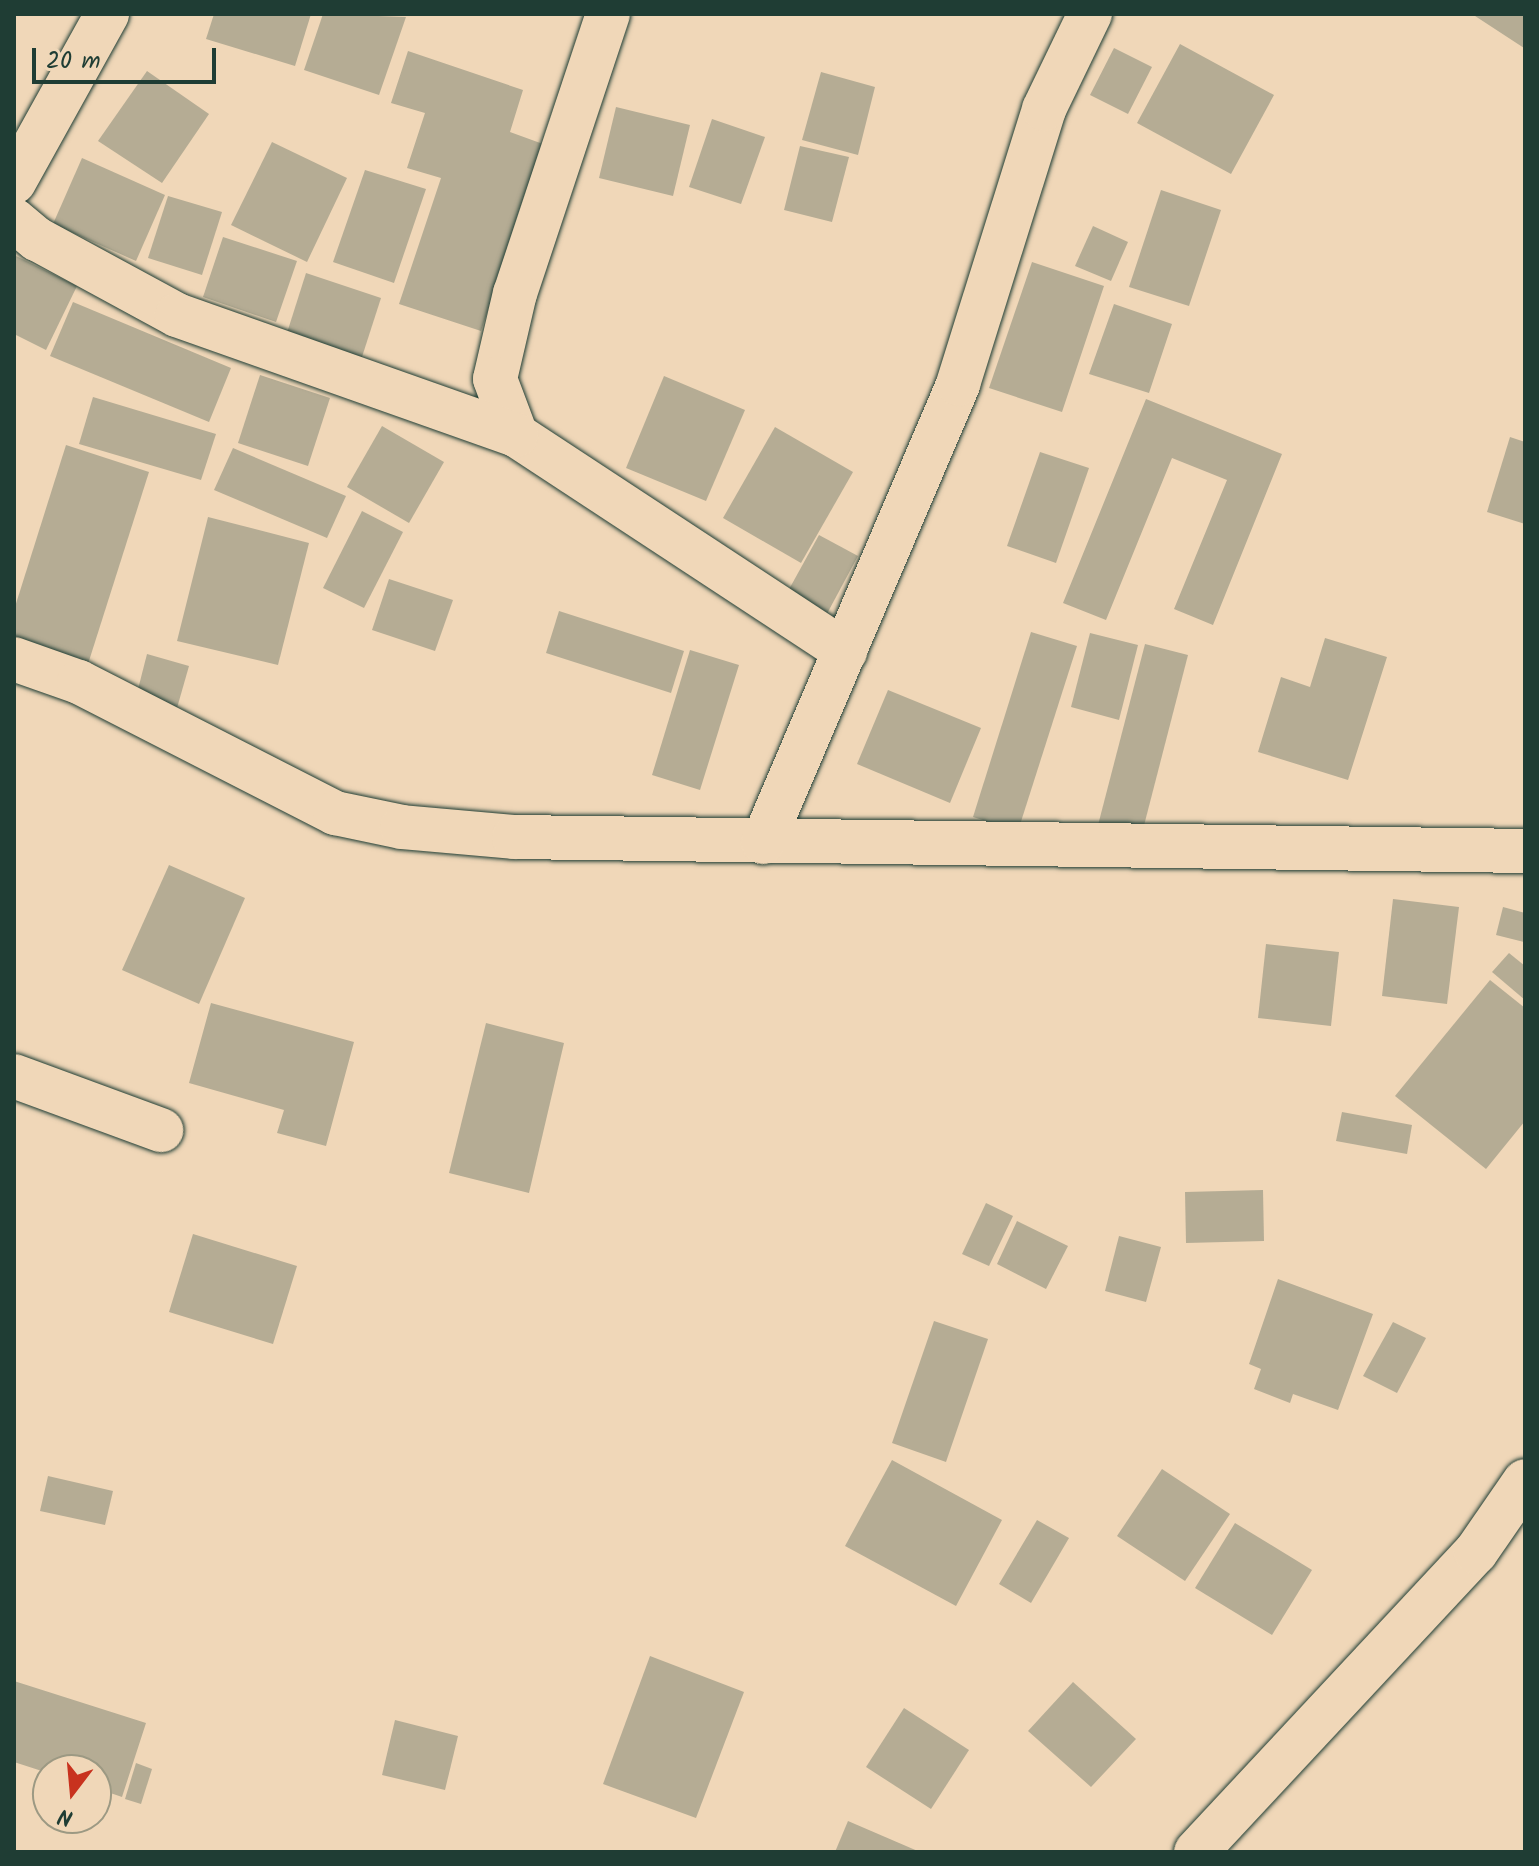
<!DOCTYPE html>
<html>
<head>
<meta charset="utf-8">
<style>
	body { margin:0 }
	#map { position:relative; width:1539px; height:1866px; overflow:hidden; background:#f0d7b8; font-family:Kalam,sans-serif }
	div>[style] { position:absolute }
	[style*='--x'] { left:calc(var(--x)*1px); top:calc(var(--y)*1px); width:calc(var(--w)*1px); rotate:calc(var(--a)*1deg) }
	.building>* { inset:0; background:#b5ac94 }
	.roads { filter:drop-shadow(0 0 2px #1f3d34) drop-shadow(0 0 2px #1f3d34) }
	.minor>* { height:44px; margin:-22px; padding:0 22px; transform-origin:22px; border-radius:22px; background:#f0d7b8 }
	span { translate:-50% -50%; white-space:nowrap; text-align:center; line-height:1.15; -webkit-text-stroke:7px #f0d7b8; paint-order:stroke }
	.frame { position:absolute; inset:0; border:16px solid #1f3d34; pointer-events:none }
	.north { position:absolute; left:32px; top:1754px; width:80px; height:80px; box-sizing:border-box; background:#f0d7b8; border:2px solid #9c9983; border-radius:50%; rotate:196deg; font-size:22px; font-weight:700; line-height:32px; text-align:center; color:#1f3d34 }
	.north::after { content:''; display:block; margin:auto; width:28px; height:36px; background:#c8321e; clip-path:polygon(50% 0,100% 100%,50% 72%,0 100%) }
	.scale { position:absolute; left:32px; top:48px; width:184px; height:36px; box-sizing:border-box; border:4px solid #1f3d34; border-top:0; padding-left:10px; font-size:24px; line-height:28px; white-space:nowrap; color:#1f3d34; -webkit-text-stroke:6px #f0d7b8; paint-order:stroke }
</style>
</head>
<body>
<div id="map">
	<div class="building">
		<div style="clip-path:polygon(214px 14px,311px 14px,295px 66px,206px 39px)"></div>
		<div style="clip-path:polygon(323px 14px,406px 17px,379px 95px,304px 70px)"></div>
		<div style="clip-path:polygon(1472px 14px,1525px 14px,1525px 46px,1524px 48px)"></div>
		<div style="clip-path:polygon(1180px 44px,1274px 95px,1231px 174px,1137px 123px)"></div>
		<div style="clip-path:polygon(1114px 48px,1152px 67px,1128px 114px,1090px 95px)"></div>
		<div style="clip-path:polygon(408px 51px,523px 90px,510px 132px,543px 144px,481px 331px,399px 304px,441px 178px,407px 168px,425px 113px,391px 103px)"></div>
		<div style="clip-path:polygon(147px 71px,209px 114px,162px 183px,98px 141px)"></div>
		<div style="clip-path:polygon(821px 72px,875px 87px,858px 155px,802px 140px)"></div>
		<div style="clip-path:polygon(616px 107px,690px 125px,673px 196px,599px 178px)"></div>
		<div style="clip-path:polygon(712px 119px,765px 137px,741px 204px,689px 187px)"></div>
		<div style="clip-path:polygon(272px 142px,347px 178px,307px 262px,231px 225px)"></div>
		<div style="clip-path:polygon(800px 146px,849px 157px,832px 222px,784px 210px)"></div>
		<div style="clip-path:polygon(82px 158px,165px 195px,136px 261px,53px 224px)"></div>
		<div style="clip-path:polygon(365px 170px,426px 189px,394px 283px,333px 262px)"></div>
		<div style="clip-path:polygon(1161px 190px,1221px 210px,1189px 306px,1129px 287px)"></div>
		<div style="clip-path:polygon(168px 196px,222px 212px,202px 275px,148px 258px)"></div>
		<div style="clip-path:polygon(1093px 226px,1128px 242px,1111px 281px,1075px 266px)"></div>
		<div style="clip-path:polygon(223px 237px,297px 261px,276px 322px,203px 297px)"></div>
		<div style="clip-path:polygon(14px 255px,77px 286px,46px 350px,14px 334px)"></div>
		<div style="clip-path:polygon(1032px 262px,1104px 286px,1062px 412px,989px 388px)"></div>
		<div style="clip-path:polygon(306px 273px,381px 298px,361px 360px,286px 336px)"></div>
		<div style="clip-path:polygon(73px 302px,231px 368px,209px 422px,50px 356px)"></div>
		<div style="clip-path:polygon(1114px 304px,1172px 324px,1149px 393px,1089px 374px)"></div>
		<div style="clip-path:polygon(260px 375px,330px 398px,308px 466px,238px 443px)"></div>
		<div style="clip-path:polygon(664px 376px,745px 410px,706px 501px,626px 468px)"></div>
		<div style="clip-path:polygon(93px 397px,216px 434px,201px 480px,79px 444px)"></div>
		<div style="clip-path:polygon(1146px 399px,1282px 454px,1213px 625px,1174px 609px,1227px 480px,1172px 458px,1106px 620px,1063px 603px)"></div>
		<div style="clip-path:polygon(382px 426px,444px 462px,409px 523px,347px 487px)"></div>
		<div style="clip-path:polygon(775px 427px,853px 472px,801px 563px,723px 518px)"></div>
		<div style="clip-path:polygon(1510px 437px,1525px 442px,1525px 524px,1487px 512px)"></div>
		<div style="clip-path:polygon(66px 445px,149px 472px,88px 664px,14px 641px,14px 610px)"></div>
		<div style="clip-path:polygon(233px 448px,346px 496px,327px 538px,214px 490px)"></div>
		<div style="clip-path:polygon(1040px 452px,1089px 468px,1056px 563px,1007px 546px)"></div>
		<div style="clip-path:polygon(362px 511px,403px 532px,364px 608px,323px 588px)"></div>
		<div style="clip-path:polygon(208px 517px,309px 543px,278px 665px,177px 641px)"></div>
		<div style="clip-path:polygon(819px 535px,858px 556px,822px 623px,782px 602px)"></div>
		<div style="clip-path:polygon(389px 579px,453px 600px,435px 651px,372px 630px)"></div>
		<div style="clip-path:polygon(559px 611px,684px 651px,671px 693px,546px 653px)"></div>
		<div style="clip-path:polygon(1031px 632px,1077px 646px,1018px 831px,973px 817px)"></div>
		<div style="clip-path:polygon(1090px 633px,1138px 645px,1119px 720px,1071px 707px)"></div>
		<div style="clip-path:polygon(1325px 638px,1387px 657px,1348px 780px,1258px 752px,1281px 677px,1310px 687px)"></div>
		<div style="clip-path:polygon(1145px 644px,1188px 655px,1140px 841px,1097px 829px)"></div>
		<div style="clip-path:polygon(690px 650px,739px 665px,700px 790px,652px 775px)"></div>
		<div style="clip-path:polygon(147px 654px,189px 666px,177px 708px,136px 697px)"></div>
		<div style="clip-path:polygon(888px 690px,981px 728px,950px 803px,857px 764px)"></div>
		<div style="clip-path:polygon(169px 865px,245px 898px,199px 1004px,122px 970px)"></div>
		<div style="clip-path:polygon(1393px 899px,1459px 907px,1447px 1004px,1382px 996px)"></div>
		<div style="clip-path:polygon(1503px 907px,1525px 913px,1524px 942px,1496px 935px)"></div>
		<div style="clip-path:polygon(1266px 944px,1339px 952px,1331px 1026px,1258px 1018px)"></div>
		<div style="clip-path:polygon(1509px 953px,1525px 966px,1525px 1000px,1492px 972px)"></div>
		<div style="clip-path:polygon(1490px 980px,1525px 1008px,1525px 1121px,1486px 1169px,1395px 1096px)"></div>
		<div style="clip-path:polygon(211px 1003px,354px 1042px,326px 1146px,277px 1133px,284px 1110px,189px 1083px)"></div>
		<div style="clip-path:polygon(486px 1023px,564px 1043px,529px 1193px,449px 1173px)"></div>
		<div style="clip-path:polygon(1342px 1112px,1412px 1125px,1407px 1154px,1336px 1141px)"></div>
		<div style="clip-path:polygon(1263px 1190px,1264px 1241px,1186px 1243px,1185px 1192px)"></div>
		<div style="clip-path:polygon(986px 1203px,1013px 1216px,989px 1266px,962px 1254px)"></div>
		<div style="clip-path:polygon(1017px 1221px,1068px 1246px,1046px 1289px,997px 1264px)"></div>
		<div style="clip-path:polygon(193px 1234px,297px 1266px,273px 1344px,169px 1312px)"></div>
		<div style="clip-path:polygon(1119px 1236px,1161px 1247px,1146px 1302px,1105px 1291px)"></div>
		<div style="clip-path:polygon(1278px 1279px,1373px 1314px,1338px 1410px,1293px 1394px,1290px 1403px,1254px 1389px,1261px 1369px,1249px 1364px)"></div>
		<div style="clip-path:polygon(934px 1321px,988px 1339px,946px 1462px,892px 1443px)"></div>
		<div style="clip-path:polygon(1393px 1322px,1426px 1338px,1397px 1393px,1363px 1376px)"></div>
		<div style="clip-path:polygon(892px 1460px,1002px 1520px,956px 1606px,845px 1546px)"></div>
		<div style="clip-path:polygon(1162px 1469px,1230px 1514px,1185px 1581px,1117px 1536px)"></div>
		<div style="clip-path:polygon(48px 1476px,113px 1491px,105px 1525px,40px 1511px)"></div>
		<div style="clip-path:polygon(1037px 1520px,1069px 1538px,1031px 1603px,999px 1584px)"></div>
		<div style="clip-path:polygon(1235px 1523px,1312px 1570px,1272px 1635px,1195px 1588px)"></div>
		<div style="clip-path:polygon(650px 1656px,744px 1692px,696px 1818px,603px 1784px)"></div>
		<div style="clip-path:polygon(14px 1681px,146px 1723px,122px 1797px,96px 1788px,96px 1770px,48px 1773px,14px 1762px)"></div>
		<div style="clip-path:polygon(1073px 1682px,1136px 1739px,1091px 1787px,1028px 1731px)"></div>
		<div style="clip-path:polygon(904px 1708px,969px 1750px,931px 1809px,866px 1767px)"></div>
		<div style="clip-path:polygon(395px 1720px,458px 1736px,445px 1790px,382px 1775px)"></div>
		<div style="clip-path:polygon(136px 1763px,152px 1769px,141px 1804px,125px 1799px)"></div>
		<div style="clip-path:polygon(848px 1821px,920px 1852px,835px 1852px)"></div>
	</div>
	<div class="roads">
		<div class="minor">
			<div style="--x:608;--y:14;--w:294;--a:108.4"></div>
			<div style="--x:515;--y:293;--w:88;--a:103.1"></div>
			<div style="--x:495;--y:379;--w:60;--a:69.4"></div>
			<div style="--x:516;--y:435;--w:394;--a:33.3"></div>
			<div style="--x:14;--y:182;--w:192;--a:-61"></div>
			<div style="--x:14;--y:220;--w:30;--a:40"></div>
			<div style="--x:37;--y:239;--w:159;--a:28.5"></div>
			<div style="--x:177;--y:315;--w:360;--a:19.5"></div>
			<div style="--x:14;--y:659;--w:69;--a:19.5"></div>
			<div style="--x:79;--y:682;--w:288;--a:27.1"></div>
			<div style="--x:335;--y:813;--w:68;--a:11.8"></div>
			<div style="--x:402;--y:827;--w:112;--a:5.1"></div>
			<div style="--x:514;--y:837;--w:1011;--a:0.79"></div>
			<div style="--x:763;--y:842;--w:498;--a:-66.9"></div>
			<div style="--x:958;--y:384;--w:288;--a:-72.6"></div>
			<div style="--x:1044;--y:109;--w:106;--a:-64.2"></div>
			<div style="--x:14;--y:1076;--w:157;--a:20.2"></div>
			<div style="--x:1196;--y:1852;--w:410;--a:-47"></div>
			<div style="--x:1476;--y:1552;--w:86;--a:-55.4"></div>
		</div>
	</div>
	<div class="frame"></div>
	<div class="north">N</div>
	<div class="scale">20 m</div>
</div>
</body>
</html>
